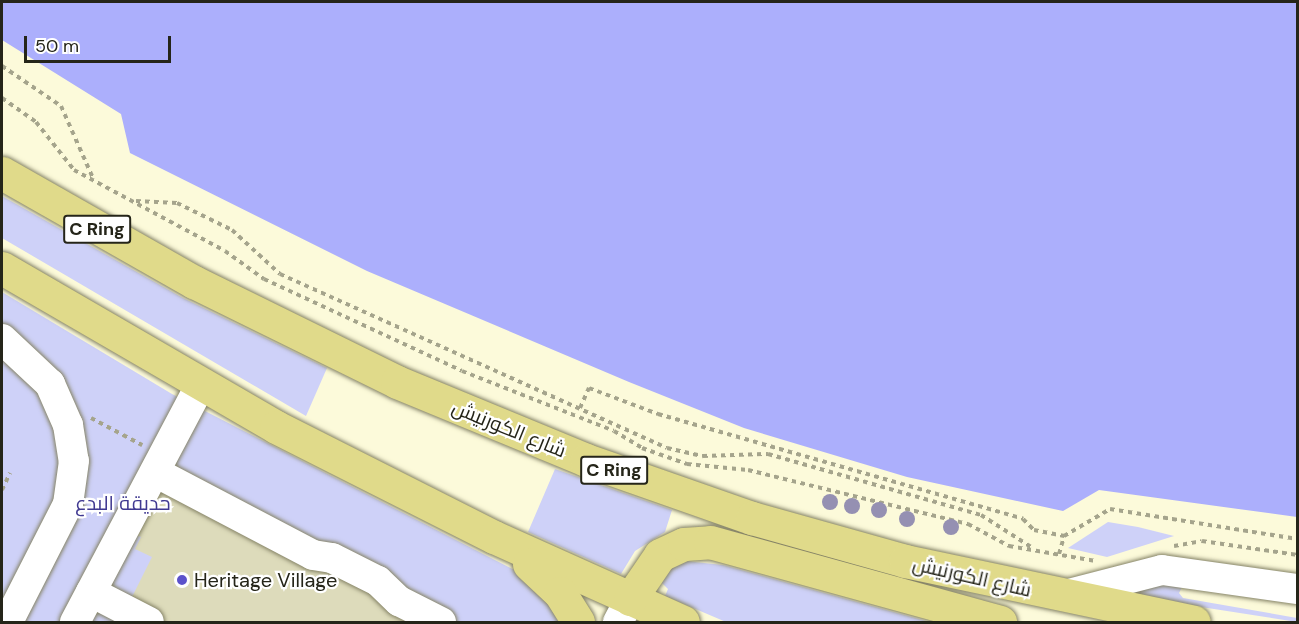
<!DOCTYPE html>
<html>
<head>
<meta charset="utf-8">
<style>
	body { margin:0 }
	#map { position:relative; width:1299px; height:624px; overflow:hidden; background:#fcfada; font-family:"DM Sans",Cairo,sans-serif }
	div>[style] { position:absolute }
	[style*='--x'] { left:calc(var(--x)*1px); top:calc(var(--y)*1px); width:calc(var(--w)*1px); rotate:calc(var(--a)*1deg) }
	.green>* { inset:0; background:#ced1f8 }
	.water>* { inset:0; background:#acaffc }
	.building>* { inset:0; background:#dddbbb }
	.path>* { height:4px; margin-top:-2px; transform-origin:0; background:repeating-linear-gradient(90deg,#a5a48c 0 4.5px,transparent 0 9px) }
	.roads { filter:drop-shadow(0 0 2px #858366) drop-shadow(0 0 2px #858366) }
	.minor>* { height:30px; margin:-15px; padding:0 15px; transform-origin:15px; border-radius:15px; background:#fff }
	.highway>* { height:33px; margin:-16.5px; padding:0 16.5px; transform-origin:16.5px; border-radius:16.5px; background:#e0da8a }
	.trees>* { width:16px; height:16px; margin:-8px; border-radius:50%; background:#9590b2 }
	.dots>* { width:16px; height:16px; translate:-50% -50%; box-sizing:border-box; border:3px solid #fff; border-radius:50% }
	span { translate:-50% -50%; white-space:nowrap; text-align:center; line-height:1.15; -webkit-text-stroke:4.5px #fff; paint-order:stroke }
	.shield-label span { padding:2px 4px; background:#fff; border:2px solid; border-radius:4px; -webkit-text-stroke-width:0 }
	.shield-label { font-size:18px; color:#252519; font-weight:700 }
	.street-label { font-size:20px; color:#252519 }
	.park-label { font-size:20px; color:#403991 }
	.poi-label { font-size:20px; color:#252519 }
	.left { translate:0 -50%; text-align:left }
	.frame { position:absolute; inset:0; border:3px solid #252519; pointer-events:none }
	.scale { position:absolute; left:24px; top:36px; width:147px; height:27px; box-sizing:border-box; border:3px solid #252519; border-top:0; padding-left:8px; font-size:18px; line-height:21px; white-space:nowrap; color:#252519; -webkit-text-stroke:4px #fff; paint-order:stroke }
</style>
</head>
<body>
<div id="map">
	<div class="green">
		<div style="clip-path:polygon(2px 196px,183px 298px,327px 368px,306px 416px,2px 238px)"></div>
		<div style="clip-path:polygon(2px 292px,172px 394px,524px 575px,571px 622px,2px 622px)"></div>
		<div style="clip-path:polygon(555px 469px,672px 510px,665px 532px,635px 551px,621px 574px,528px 532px)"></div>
		<div style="clip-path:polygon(1108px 522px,1138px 527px,1174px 536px,1107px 557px,1068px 548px)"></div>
		<div style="clip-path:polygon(685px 561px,723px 565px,930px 622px,726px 622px,665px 596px,668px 589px,661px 582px,665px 572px)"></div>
		<div style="clip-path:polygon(1185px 581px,1179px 593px,1183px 598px,1297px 618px,1297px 622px,1111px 593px)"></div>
	</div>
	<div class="water">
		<div style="clip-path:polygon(2px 2px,1297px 2px,1297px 517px,1099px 490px,1063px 511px,907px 477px,744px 428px,629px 382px,367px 271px,130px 153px,121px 114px,2px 40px)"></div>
	</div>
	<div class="building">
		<div style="clip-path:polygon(160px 480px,436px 622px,166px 622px,129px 603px,152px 557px,135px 549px,141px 537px,132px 533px)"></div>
	</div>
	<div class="path">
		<div style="--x:2;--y:66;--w:71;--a:34.1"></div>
		<div style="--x:61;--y:106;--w:77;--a:66.1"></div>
		<div style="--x:2;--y:98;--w:42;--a:35.2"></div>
		<div style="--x:36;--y:122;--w:61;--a:51.6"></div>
		<div style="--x:74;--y:170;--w:171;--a:28.2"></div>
		<div style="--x:225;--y:251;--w:48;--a:35.7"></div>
		<div style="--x:264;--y:279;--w:218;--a:24.9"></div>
		<div style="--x:462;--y:371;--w:163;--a:21.5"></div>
		<div style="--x:614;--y:431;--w:33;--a:31"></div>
		<div style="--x:642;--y:448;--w:48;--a:19.6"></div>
		<div style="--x:687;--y:464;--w:61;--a:5.6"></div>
		<div style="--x:748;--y:470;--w:227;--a:13.8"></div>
		<div style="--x:968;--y:524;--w:47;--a:28.2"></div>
		<div style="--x:1009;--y:546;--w:88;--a:9.8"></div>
		<div style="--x:136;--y:201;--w:41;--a:2.8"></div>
		<div style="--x:177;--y:203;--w:61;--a:26.1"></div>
		<div style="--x:232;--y:230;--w:65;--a:42.5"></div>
		<div style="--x:280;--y:274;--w:424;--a:24.2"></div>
		<div style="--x:667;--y:448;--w:37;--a:13"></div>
		<div style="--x:703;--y:456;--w:65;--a:-1.8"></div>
		<div style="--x:768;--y:454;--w:222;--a:16"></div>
		<div style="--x:981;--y:515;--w:59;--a:32.6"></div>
		<div style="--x:580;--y:408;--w:22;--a:-66"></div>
		<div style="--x:589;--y:388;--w:74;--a:20.6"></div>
		<div style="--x:658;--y:414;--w:380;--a:16"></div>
		<div style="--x:1023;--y:519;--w:16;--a:45"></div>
		<div style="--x:1034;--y:530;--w:31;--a:11"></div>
		<div style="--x:1064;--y:536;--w:53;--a:-30.4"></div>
		<div style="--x:1110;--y:509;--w:190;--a:9.1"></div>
		<div style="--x:91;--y:418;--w:58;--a:27.9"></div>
		<div style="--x:2;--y:490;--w:19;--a:-65"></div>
		<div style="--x:1174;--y:546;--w:28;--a:-10"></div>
		<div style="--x:1202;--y:541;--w:97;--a:8.3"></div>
		<div style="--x:1059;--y:554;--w:19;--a:-74"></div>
	</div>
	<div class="roads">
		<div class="minor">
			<div style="--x:2;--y:339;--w:66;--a:43.2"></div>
			<div style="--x:50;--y:384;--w:45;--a:66.3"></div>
			<div style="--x:68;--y:425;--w:36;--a:81"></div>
			<div style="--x:74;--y:461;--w:43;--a:97.9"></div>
			<div style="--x:68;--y:504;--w:132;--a:117"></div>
			<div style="--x:155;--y:472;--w:178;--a:27.7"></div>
			<div style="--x:313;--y:555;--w:19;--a:9"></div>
			<div style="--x:332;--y:558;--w:51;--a:26.6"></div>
			<div style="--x:378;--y:581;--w:29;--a:44"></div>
			<div style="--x:399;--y:601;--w:47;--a:26.6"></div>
			<div style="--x:91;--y:592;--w:65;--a:27.3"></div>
			<div style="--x:1065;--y:595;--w:100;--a:-14.5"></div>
			<div style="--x:1162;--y:570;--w:137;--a:8"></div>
			<div style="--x:75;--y:622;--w:267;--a:-62.1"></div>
			<div style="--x:618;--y:622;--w:26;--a:-62"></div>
		</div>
		<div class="highway">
			<div style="--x:2;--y:173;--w:221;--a:29.6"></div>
			<div style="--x:194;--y:282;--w:226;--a:26.2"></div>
			<div style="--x:397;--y:382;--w:204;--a:22.4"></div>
			<div style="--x:586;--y:460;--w:176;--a:19.3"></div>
			<div style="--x:752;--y:518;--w:159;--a:15.7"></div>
			<div style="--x:905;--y:561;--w:295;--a:11.9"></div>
			<div style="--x:2;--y:268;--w:317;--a:30.1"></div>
			<div style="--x:276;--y:427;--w:244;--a:26.8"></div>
			<div style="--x:494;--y:537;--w:207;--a:24.2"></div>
			<div style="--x:529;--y:564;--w:42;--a:43.1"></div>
			<div style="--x:560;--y:593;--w:34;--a:58"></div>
			<div style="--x:630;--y:599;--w:53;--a:-55.7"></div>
			<div style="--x:660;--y:555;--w:26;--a:-25"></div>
			<div style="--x:684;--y:544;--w:26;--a:-4"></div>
			<div style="--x:710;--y:542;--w:301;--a:15.4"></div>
		</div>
	</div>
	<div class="trees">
		<div style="left:830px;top:502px"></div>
		<div style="left:852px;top:506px"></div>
		<div style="left:879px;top:510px"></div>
		<div style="left:907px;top:519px"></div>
		<div style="left:951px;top:527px"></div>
	</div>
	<div class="dots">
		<div style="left:182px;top:580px;background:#5c52cb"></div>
	</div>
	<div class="shield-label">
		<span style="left:97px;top:229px">C Ring</span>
		<span style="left:614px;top:470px">C Ring</span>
	</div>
	<div class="street-label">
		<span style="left:509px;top:429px;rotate:22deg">شارع الكورنيش</span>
		<span style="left:972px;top:577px;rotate:13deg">شارع الكورنيش</span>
	</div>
	<div class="park-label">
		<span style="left:123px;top:503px">حديقة البدع</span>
	</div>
	<div class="poi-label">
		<span class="left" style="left:194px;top:580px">Heritage Village</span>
	</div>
	<div class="frame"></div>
	<div class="scale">50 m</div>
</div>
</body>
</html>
